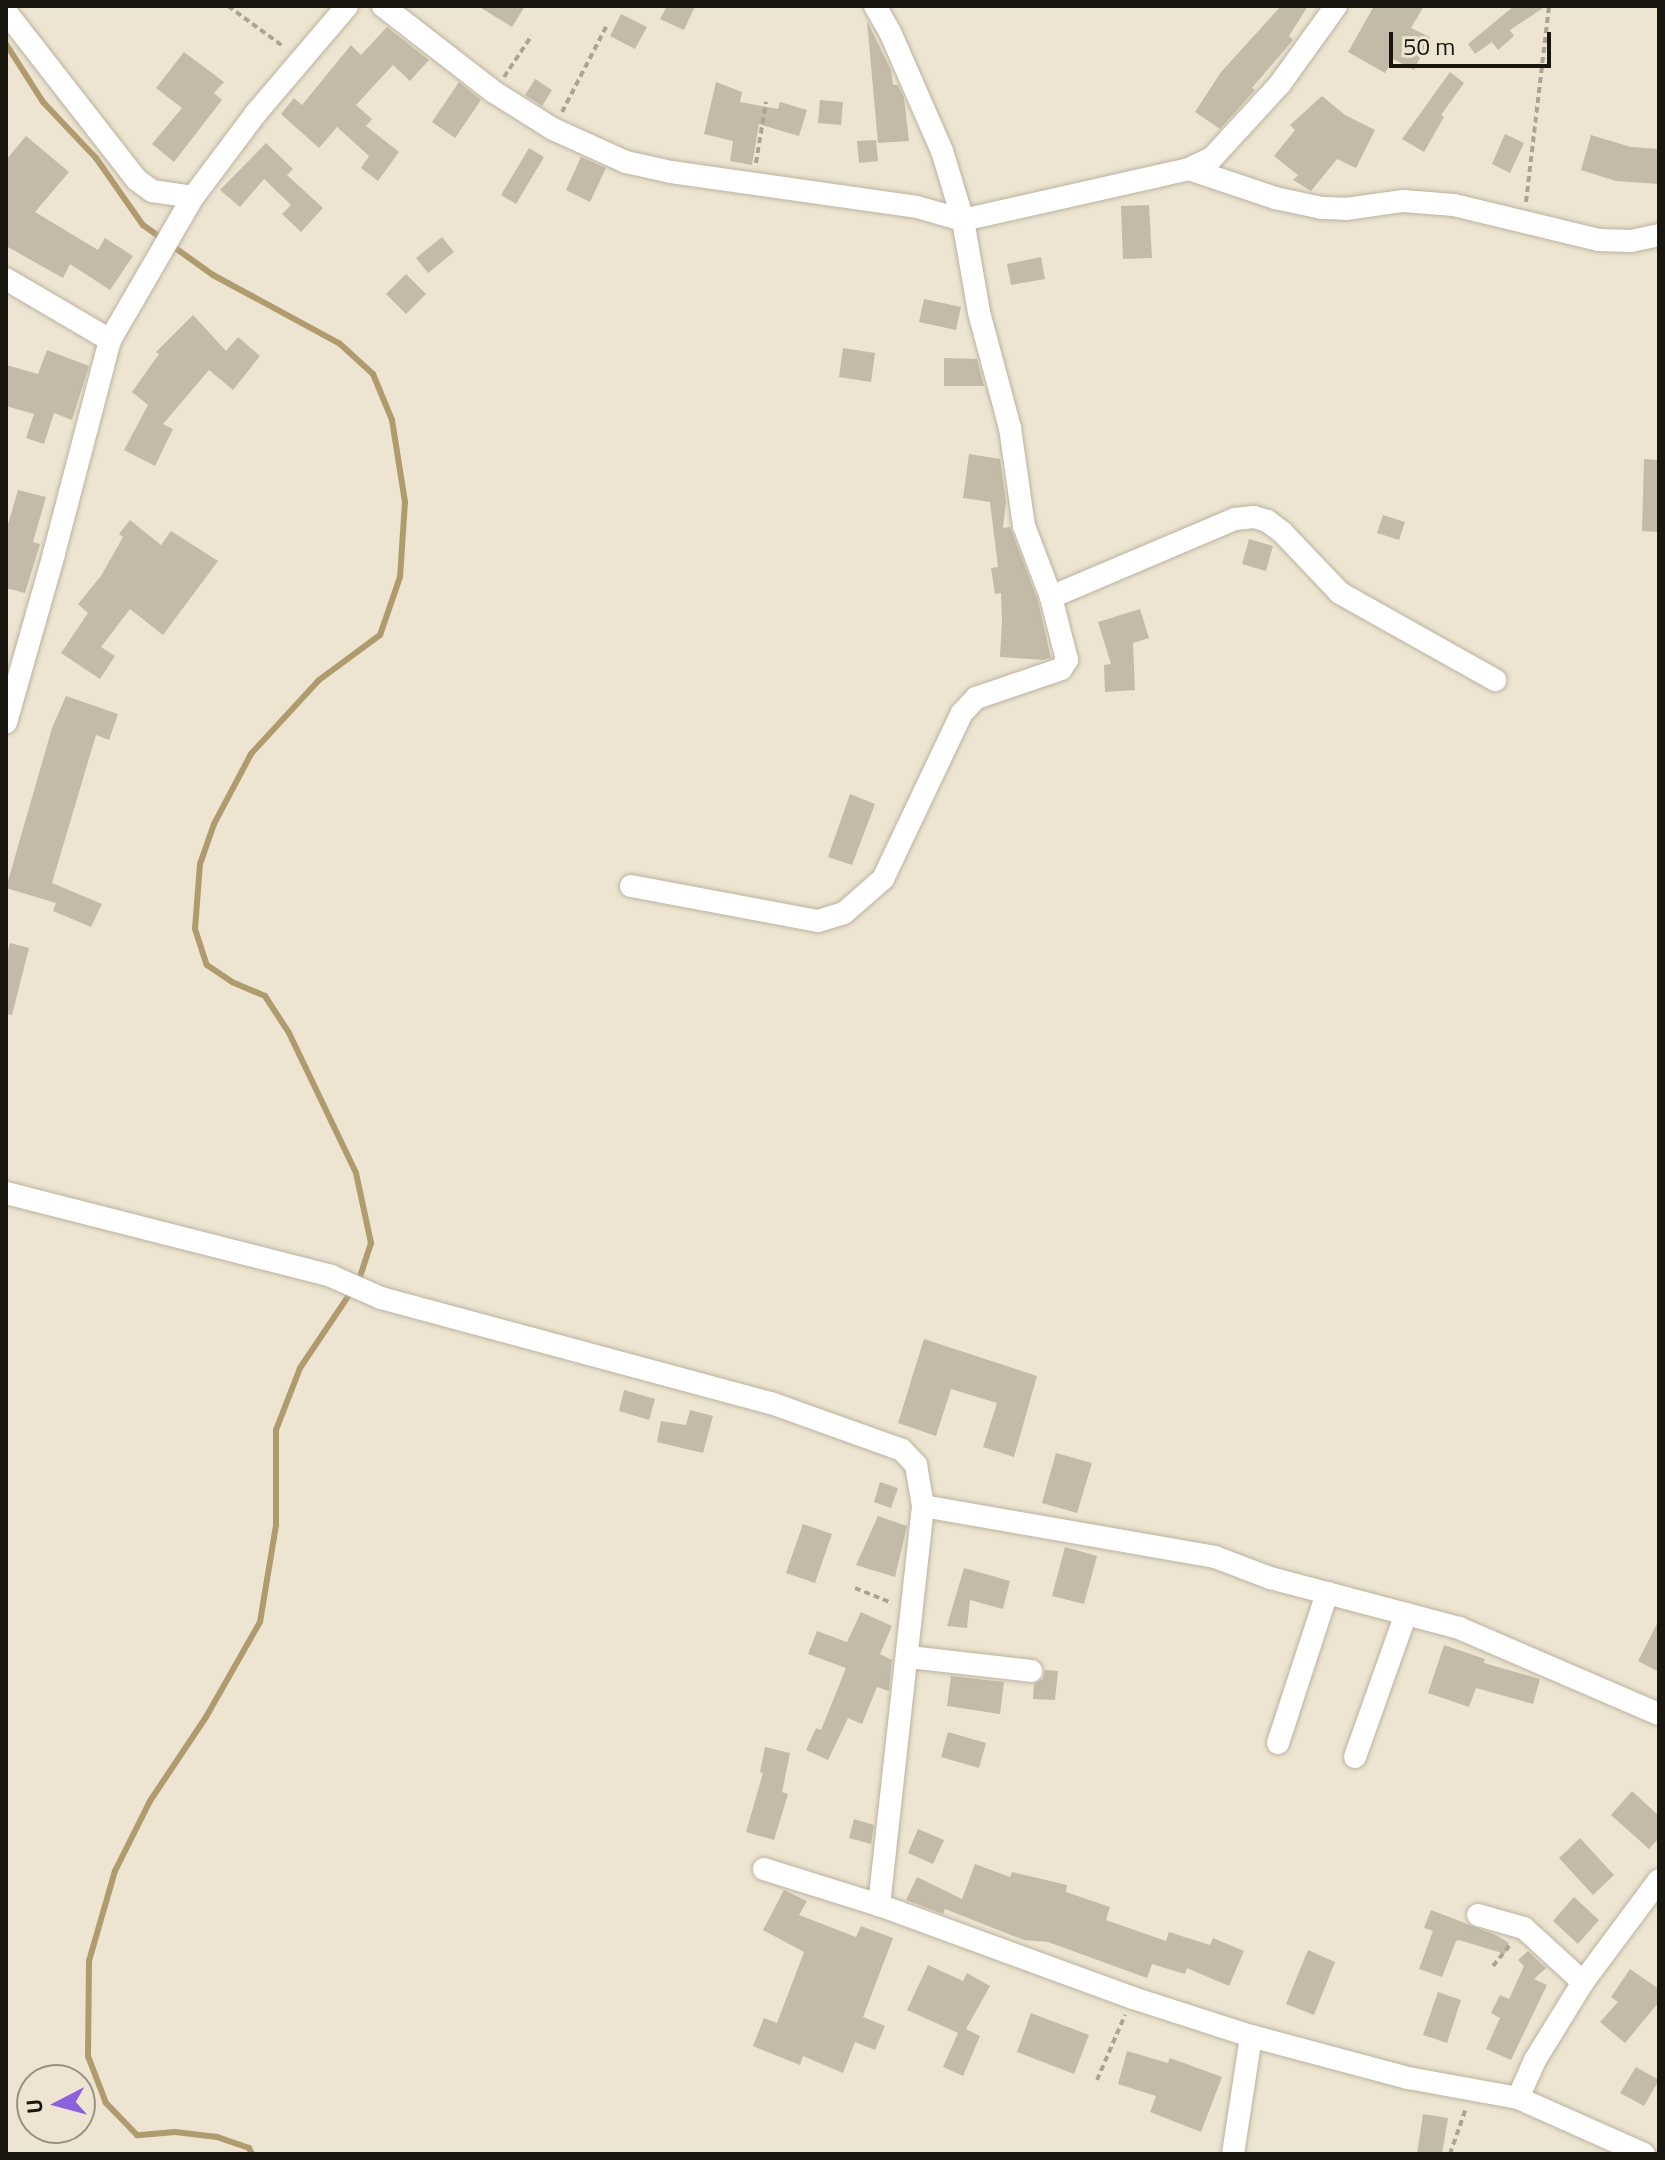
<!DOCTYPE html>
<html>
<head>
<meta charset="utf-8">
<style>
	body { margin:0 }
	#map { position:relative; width:1665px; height:2160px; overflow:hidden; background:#ede5d1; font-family:"Titillium Web",sans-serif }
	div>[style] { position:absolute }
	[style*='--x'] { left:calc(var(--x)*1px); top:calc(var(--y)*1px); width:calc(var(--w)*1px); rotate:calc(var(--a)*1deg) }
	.stream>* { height:6px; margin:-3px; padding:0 3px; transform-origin:3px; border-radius:3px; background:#b09b6f }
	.building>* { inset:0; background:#c3baa8 }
	.path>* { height:4px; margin-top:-2px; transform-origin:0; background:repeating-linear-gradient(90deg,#aaa494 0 6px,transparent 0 10px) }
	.roads { filter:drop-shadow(0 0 2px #bbb2a0) drop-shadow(0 0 2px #bbb2a0) }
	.minor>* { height:22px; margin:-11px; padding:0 11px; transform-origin:11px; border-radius:11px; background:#fff }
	span { translate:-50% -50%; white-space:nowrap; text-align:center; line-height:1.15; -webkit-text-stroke:7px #ede5d1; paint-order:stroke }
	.frame { position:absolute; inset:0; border:8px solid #19160f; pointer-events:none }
	.north { position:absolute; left:16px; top:2064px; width:80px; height:80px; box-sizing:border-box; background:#ede5d1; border:2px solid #989283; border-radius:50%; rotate:264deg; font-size:22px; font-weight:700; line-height:32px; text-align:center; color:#19160f }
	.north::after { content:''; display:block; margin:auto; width:28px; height:36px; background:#8b62dc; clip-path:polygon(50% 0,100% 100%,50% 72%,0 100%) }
	.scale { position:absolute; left:1389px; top:32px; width:162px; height:36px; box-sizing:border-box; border:4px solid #19160f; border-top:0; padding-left:10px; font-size:24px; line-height:28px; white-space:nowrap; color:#19160f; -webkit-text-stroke:6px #ede5d1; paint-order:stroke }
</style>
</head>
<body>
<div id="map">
	<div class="stream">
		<div style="--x:6;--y:44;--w:69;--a:57.5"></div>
		<div style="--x:43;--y:102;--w:77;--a:46.6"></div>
		<div style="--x:96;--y:158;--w:82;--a:55"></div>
		<div style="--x:143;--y:225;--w:86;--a:35.5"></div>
		<div style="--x:213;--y:275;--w:143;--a:28.4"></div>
		<div style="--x:339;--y:343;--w:46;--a:42.4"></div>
		<div style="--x:373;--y:374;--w:50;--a:67.6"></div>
		<div style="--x:392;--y:420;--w:83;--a:81"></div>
		<div style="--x:405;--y:502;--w:75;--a:93.8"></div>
		<div style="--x:400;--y:577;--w:61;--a:109"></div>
		<div style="--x:380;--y:635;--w:76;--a:143.6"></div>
		<div style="--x:319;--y:680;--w:100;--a:132.6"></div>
		<div style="--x:251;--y:754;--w:79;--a:117.9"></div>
		<div style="--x:214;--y:824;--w:42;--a:109.3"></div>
		<div style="--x:200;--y:864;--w:65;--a:94.4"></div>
		<div style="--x:195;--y:929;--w:38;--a:72"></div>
		<div style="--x:207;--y:965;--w:30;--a:34"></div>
		<div style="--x:232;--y:982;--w:36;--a:23"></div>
		<div style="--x:265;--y:996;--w:44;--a:57"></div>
		<div style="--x:289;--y:1033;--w:155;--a:64.4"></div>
		<div style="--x:356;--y:1173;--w:72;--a:77.9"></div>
		<div style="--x:371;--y:1243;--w:42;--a:108"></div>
		<div style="--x:252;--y:2154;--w:7;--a:-117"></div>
		<div style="--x:249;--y:2148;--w:34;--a:-161"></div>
		<div style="--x:217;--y:2137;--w:42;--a:-173.2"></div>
		<div style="--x:175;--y:2132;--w:38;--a:175"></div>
		<div style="--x:137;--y:2135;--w:45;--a:-134.1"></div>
		<div style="--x:106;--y:2103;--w:50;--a:-111"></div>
		<div style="--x:88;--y:2056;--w:95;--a:-89.4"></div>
		<div style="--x:89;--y:1961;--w:94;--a:-73.9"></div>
		<div style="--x:115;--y:1871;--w:78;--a:-63.4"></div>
		<div style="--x:150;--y:1801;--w:101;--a:-56.3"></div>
		<div style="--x:206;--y:1717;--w:109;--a:-60.4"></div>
		<div style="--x:260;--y:1622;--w:98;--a:-80.6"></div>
		<div style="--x:276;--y:1525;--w:95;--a:-90"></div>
		<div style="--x:276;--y:1430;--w:66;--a:-68.8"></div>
		<div style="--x:300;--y:1368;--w:92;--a:-56.1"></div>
	</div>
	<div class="building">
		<div style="clip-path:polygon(478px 6px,525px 6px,512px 27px)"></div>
		<div style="clip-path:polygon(667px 6px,695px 6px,684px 30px,660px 19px)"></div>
		<div style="clip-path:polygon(1281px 6px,1308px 6px,1289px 36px,1293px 40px,1252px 88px,1255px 90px,1220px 129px,1195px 112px,1221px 72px)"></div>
		<div style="clip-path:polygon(1374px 6px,1424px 6px,1411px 28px,1430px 37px,1414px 70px,1393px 59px,1385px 73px,1348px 52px)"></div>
		<div style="clip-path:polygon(1514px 6px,1546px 6px,1510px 30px,1514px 36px,1498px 50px,1492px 42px,1475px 54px,1468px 44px)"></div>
		<div style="clip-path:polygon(621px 14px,647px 27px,635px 49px,610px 36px)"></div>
		<div style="clip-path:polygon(867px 21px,891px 70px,893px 85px,898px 85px,904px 98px,909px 141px,878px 143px)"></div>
		<div style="clip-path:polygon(387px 27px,429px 60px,410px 81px,393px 65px,356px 105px,372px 119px,366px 126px,399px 152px,378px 181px,361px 168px,369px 156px,337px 127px,319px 148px,281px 114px,294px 98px,302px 105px,351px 45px,361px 55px)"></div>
		<div style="clip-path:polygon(184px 52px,224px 82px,214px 93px,222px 100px,174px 162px,152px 144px,182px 108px,156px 88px)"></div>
		<div style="clip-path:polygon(1450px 72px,1464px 83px,1441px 115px,1444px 117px,1424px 152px,1402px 139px)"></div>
		<div style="clip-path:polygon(535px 79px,552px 90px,542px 106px,525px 95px)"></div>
		<div style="clip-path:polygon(459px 82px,481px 100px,455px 138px,432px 122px)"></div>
		<div style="clip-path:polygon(716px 82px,742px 92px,740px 102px,778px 109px,780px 102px,807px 110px,799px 136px,759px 124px,752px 165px,730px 161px,733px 141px,704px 134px)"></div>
		<div style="clip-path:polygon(1322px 96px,1345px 115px,1375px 130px,1356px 168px,1337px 159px,1311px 191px,1293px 180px,1298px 175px,1274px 156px,1295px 130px,1290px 125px)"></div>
		<div style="clip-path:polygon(820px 100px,843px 102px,841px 125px,818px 123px)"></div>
		<div style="clip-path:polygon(1505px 134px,1524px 143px,1510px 173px,1492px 164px)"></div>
		<div style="clip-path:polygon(1591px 135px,1631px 147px,1659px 149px,1659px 184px,1616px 181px,1581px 170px)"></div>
		<div style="clip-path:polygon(26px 136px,69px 172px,35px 212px,98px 250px,105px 238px,133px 256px,110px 290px,70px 264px,63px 278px,6px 246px,6px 160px)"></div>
		<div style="clip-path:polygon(876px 140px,878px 161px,859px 163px,857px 141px)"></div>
		<div style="clip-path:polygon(266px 143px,293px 169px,287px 175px,323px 208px,301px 232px,282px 214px,291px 205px,264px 179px,240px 207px,220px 190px)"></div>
		<div style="clip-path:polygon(529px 148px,544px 157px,516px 204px,501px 195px)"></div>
		<div style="clip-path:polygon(581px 157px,606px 168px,590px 202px,566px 190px)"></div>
		<div style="clip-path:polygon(1149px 205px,1152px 258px,1123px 259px,1121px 206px)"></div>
		<div style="clip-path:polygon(442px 237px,454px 252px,428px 273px,416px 258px)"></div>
		<div style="clip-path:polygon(1041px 257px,1045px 279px,1011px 285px,1007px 264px)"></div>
		<div style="clip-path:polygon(406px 274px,426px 294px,406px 314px,386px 294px)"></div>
		<div style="clip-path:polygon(924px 299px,961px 307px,956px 330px,919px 322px)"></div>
		<div style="clip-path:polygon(193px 315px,226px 351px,238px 337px,260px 356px,233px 390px,209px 370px,163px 424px,173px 429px,155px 466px,124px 450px,148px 405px,132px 392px,159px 354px,156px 352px)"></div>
		<div style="clip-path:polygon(843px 348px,875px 353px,871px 382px,839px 377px)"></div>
		<div style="clip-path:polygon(47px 350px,89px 366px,72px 420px,54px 413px,44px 444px,26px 438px,34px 414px,6px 406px,6px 365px,38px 374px)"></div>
		<div style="clip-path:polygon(944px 358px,977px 359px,984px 386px,944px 386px)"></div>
		<div style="clip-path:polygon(969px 454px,1000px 459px,1006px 502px,1003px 528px,1010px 527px,1038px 601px,1051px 658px,1043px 660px,1000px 657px,1002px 621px,1001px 593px,995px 594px,991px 568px,998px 567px,990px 502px,963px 498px)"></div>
		<div style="clip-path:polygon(1644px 459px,1659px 460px,1659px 532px,1642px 531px)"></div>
		<div style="clip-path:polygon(18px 490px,46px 497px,33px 542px,40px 544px,25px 593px,6px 588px,6px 531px)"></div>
		<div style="clip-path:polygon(1383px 515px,1405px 522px,1399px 540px,1377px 533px)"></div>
		<div style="clip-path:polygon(130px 520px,161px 545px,171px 531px,218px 561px,163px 635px,130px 609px,101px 647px,115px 656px,100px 679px,61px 653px,88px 613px,78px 604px,101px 576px,123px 537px,119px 534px)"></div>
		<div style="clip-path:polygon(1249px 539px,1273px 546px,1266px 571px,1242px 564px)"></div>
		<div style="clip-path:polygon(1140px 609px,1149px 638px,1133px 643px,1135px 690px,1105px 692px,1104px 665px,1111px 664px,1098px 622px)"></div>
		<div style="clip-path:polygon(66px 696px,118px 714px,109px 740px,96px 735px,52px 883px,102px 904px,91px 927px,53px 911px,56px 903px,6px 888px,52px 728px)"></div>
		<div style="clip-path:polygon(850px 794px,875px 804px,852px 865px,828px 857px)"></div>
		<div style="clip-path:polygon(10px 943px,29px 948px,12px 1015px,6px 1014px,6px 958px)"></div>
		<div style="clip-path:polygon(924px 1339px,1037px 1376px,1014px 1457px,983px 1447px,997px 1403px,951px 1389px,936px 1436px,898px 1423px)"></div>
		<div style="clip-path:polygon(624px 1390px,655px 1399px,649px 1420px,619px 1411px)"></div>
		<div style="clip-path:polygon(690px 1410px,713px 1416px,703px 1453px,657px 1442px,661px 1421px,686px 1425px)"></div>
		<div style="clip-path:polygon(1056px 1453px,1092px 1463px,1077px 1513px,1042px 1503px)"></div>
		<div style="clip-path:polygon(880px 1482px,898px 1488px,891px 1508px,874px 1502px)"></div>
		<div style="clip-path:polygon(878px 1516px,907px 1526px,895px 1577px,856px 1565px)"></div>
		<div style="clip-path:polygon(803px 1524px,832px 1534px,815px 1583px,786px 1573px)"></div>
		<div style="clip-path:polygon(1065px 1547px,1097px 1556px,1084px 1604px,1052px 1596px)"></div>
		<div style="clip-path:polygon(964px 1568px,1010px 1581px,1003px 1609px,970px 1600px,967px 1628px,947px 1626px)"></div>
		<div style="clip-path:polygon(861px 1612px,892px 1626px,880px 1654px,892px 1660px,889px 1691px,877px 1687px,862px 1724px,848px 1718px,828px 1760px,806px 1750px,816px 1728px,821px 1730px,846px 1668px,808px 1654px,817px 1631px,847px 1642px)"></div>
		<div style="clip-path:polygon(1659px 1620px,1659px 1672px,1638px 1661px)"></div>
		<div style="clip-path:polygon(1444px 1645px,1485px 1659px,1484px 1663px,1540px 1679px,1533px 1704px,1476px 1688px,1469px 1707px,1428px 1693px)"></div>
		<div style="clip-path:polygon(1045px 1670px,1058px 1671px,1055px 1700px,1033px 1699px,1034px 1684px,1043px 1679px)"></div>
		<div style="clip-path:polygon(951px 1676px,1004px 1682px,1000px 1714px,947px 1706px)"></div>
		<div style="clip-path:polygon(948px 1732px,986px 1743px,979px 1768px,941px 1757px)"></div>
		<div style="clip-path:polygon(765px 1747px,790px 1753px,782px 1792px,788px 1794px,774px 1840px,746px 1832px,763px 1773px,760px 1772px)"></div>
		<div style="clip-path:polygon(1632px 1791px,1659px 1816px,1659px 1838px,1649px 1849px,1611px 1815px)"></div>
		<div style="clip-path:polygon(854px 1819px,874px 1825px,871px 1844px,849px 1838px)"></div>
		<div style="clip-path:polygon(918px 1829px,944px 1840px,933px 1864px,908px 1853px)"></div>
		<div style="clip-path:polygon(1580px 1838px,1614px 1875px,1593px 1895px,1559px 1858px)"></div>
		<div style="clip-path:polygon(975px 1864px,1010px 1877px,1012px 1872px,1067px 1885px,1066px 1892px,1110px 1907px,1106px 1920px,1166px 1941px,1169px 1932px,1210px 1945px,1213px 1938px,1244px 1951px,1229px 1986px,1187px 1968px,1185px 1974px,1152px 1964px,1147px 1978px,1048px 1942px,1024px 1940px,945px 1909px,943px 1914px,906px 1900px,917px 1877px,962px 1899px)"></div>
		<div style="clip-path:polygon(784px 1890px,807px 1901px,799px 1915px,856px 1937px,861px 1926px,893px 1938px,863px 2017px,885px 2026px,875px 2050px,855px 2042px,843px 2073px,803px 2056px,800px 2065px,753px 2046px,764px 2018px,777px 2023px,804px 1952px,763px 1930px)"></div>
		<div style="clip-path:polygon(1574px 1897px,1599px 1920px,1578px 1944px,1553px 1921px)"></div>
		<div style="clip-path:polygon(1431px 1910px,1496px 1935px,1509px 1943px,1505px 1954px,1459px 1940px,1456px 1941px,1442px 1977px,1419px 1969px,1433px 1931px,1424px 1928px)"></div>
		<div style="clip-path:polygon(1308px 1950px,1335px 1962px,1314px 2015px,1286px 2004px)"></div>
		<div style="clip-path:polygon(1528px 1951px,1546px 1968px,1534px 1979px,1547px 1985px,1511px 2060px,1486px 2049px,1500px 2018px,1491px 2013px,1500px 1995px,1509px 1999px,1524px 1966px,1518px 1960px)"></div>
		<div style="clip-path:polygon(928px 1965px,963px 1981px,967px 1973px,990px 1986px,966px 2029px,980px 2036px,963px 2076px,943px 2067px,958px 2033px,907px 2010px)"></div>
		<div style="clip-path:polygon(1630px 1969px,1659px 1989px,1659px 2002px,1625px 2043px,1600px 2022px,1618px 2002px,1611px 1997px)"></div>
		<div style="clip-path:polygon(1438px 1992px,1461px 2000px,1447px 2043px,1423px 2035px)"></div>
		<div style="clip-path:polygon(1031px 2013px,1089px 2035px,1074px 2074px,1017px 2052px)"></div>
		<div style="clip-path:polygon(1127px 2051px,1168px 2063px,1170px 2058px,1222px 2077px,1201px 2132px,1150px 2112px,1156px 2096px,1118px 2084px)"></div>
		<div style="clip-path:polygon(1636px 2067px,1659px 2080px,1644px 2106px,1620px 2093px)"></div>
		<div style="clip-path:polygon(1423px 2114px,1448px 2118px,1442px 2154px,1417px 2154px)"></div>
	</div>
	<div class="path">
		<div style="--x:228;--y:6;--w:69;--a:36.2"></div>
		<div style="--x:504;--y:77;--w:50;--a:-56.3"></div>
		<div style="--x:562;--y:112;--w:96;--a:-62.6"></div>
		<div style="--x:756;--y:163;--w:62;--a:-80.7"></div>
		<div style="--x:1526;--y:202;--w:197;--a:-83.3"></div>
		<div style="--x:855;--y:1588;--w:40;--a:22"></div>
		<div style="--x:1493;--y:1966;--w:27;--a:-51"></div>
		<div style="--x:1097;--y:2080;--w:71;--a:-66.7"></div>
		<div style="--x:1450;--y:2154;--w:49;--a:-70.8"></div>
	</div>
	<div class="roads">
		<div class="minor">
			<div style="--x:383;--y:6;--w:140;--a:37.8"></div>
			<div style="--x:494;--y:92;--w:70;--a:32.1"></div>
			<div style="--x:553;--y:129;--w:80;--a:24.3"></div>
			<div style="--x:626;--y:162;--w:46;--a:12.5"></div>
			<div style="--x:671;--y:172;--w:248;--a:8.1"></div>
			<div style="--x:917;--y:207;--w:48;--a:15.8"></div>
			<div style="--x:963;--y:220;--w:232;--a:-12.7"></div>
			<div style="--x:1189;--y:169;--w:25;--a:-26"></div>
			<div style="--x:1212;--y:158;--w:100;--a:-47.4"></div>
			<div style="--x:1280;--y:84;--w:96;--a:-54.3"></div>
			<div style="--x:6;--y:12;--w:213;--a:52.1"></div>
			<div style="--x:137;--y:180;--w:19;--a:36"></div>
			<div style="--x:152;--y:191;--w:41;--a:8.3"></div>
			<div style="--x:1189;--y:169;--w:91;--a:18.6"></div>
			<div style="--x:1275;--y:198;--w:48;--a:12"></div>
			<div style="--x:1322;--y:208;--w:24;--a:2"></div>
			<div style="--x:1346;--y:209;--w:58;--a:-8"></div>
			<div style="--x:1403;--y:201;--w:51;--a:4.5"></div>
			<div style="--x:1454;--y:205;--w:149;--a:13.6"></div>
			<div style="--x:1599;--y:240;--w:32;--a:2"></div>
			<div style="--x:1631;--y:241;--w:29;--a:-12"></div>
			<div style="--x:6;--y:279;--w:121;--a:30.4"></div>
			<div style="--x:110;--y:340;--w:221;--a:104.7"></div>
			<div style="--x:54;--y:554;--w:175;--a:105.9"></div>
			<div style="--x:110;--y:340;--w:165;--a:-59.9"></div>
			<div style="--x:193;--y:197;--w:105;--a:-53.1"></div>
			<div style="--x:256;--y:113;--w:140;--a:-49.6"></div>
			<div style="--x:1051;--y:597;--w:200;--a:-23"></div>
			<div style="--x:1235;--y:519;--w:19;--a:-6"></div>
			<div style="--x:1254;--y:517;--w:14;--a:17"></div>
			<div style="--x:1267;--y:521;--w:19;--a:36"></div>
			<div style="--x:1282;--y:532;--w:84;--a:46.4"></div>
			<div style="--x:1340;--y:593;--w:178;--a:29.3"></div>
			<div style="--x:631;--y:886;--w:190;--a:10.6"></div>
			<div style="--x:818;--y:921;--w:27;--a:-17"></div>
			<div style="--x:844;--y:913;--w:52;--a:-41.1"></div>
			<div style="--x:883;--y:879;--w:184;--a:-64.6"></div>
			<div style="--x:962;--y:713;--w:21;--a:-47"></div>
			<div style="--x:976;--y:698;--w:90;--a:-18.8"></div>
			<div style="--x:1061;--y:669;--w:11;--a:-56"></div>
			<div style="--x:1067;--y:660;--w:65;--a:-104.3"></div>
			<div style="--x:1051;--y:597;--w:76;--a:-110.8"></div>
			<div style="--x:1024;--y:526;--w:99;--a:-98.1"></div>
			<div style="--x:1010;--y:428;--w:120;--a:-105"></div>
			<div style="--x:979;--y:312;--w:93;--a:-99.9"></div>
			<div style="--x:963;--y:220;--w:72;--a:-106.9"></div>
			<div style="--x:942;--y:151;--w:130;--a:-113.6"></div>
			<div style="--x:890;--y:32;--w:30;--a:-120"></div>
			<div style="--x:6;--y:1193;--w:335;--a:14.3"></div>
			<div style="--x:331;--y:1276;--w:55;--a:23.7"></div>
			<div style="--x:381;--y:1298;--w:404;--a:15.1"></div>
			<div style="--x:771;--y:1403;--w:139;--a:19.7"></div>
			<div style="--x:902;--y:1450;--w:21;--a:47"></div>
			<div style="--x:916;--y:1465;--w:42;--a:80.3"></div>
			<div style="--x:923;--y:1506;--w:296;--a:9.9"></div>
			<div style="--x:1215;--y:1557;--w:59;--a:20.9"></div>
			<div style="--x:1270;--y:1578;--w:196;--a:14.8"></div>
			<div style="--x:1459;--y:1628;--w:218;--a:23.3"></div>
			<div style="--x:909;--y:1657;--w:123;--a:6.5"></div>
			<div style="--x:1278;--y:1743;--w:158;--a:-71.9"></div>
			<div style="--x:1355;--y:1757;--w:152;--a:-70.4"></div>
			<div style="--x:764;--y:1869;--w:121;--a:17.4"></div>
			<div style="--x:879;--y:1905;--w:270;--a:20.1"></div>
			<div style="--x:1133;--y:1998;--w:124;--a:17.9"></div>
			<div style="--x:1251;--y:2036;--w:163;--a:15"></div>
			<div style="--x:1408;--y:2078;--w:112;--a:10.3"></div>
			<div style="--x:1518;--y:2098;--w:138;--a:24"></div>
			<div style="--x:879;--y:1905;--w:401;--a:-83.7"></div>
			<div style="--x:1478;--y:1915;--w:48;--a:15.8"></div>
			<div style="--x:1524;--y:1928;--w:80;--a:42.5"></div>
			<div style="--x:1518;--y:2098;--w:42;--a:-65.9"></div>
			<div style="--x:1535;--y:2060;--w:92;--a:-58.4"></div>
			<div style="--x:1583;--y:1982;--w:127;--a:-53.3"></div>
			<div style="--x:1233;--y:2154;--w:119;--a:-81.3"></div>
		</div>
	</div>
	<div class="frame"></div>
	<div class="north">U</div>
	<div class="scale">50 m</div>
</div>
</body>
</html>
